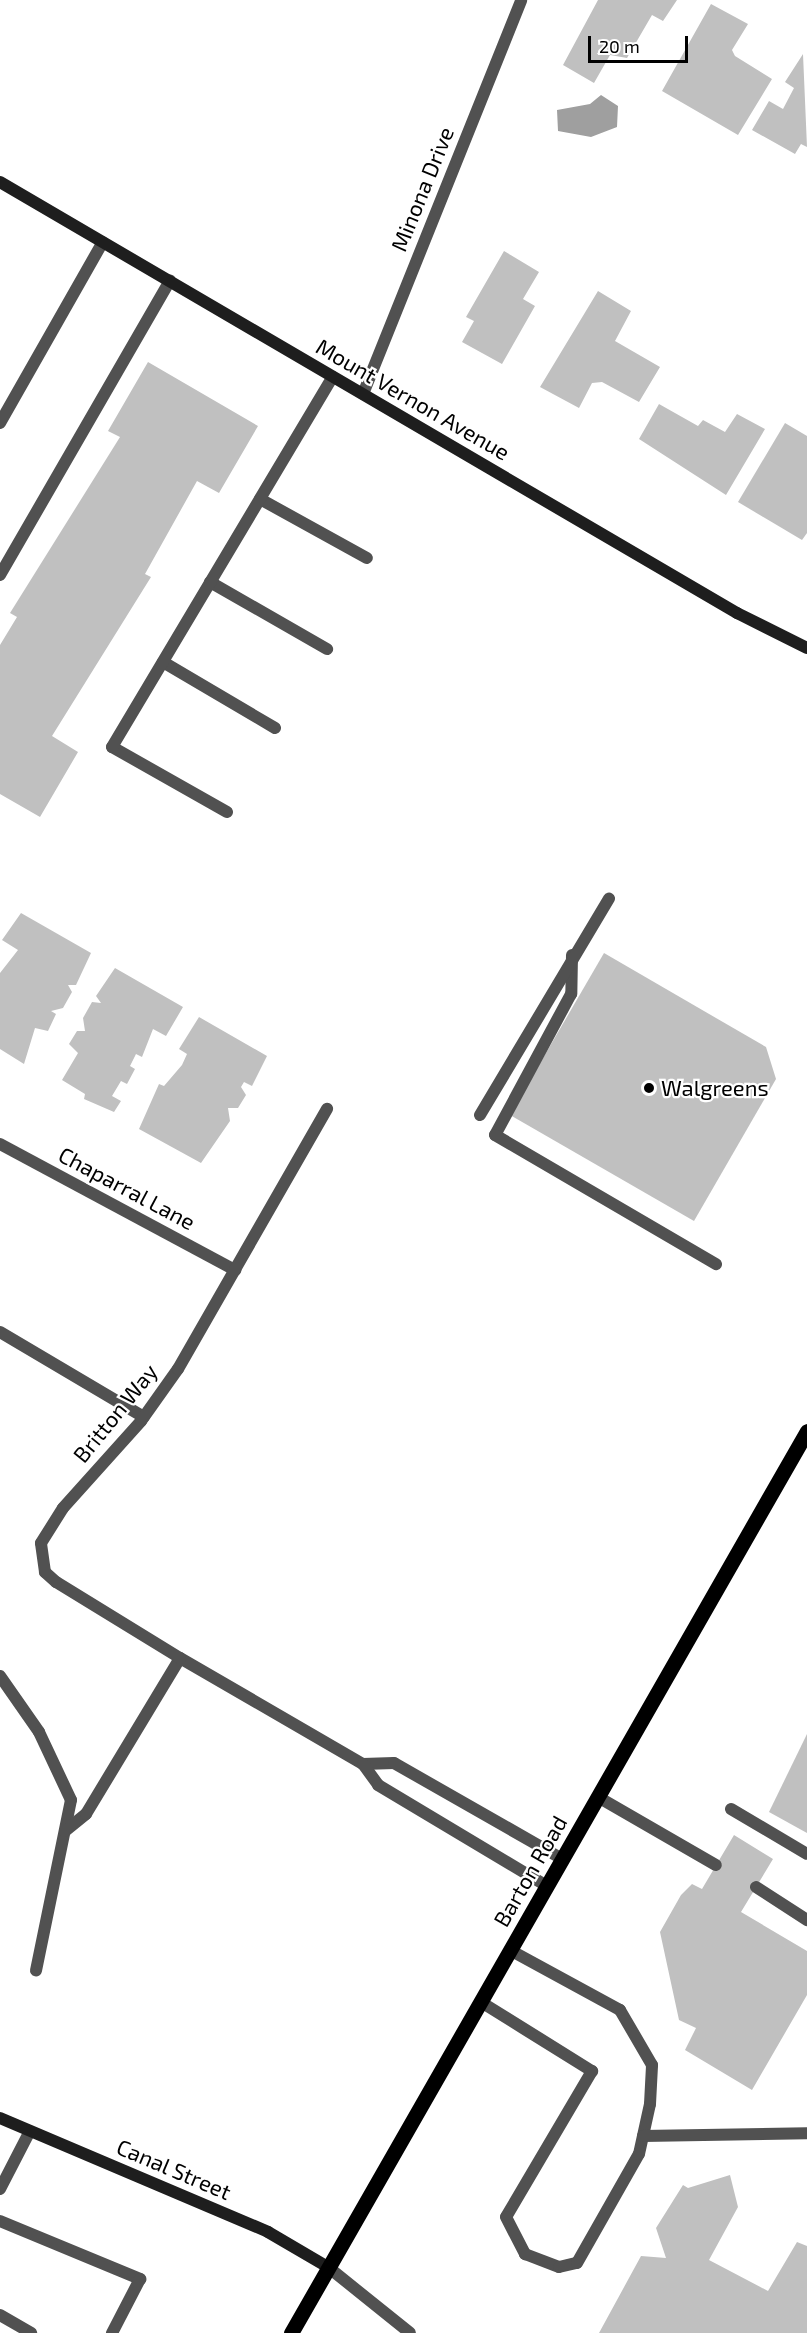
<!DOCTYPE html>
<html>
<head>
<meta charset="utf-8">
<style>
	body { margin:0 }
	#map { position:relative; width:807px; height:2333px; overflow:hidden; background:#fff; font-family:"Exo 2",sans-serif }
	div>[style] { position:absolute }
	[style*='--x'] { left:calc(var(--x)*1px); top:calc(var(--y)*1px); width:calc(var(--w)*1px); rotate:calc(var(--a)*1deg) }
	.water>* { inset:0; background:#9f9f9f }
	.building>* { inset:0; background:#c0c0c0 }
	.lane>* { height:12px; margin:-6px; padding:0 6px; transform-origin:6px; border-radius:6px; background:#515151 }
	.street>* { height:12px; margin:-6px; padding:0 6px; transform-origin:6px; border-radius:6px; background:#515151 }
	.secondary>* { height:12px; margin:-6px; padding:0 6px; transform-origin:6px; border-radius:6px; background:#1e1e1e }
	.primary>* { height:15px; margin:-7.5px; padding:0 7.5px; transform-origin:7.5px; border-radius:7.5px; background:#000 }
	.dots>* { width:16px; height:16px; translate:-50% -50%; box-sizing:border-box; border:3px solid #fff; border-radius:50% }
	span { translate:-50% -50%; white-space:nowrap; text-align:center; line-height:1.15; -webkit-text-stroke:4.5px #fff; paint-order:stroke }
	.street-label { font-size:22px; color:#000 }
	.poi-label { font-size:22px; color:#000 }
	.left { translate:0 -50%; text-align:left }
	.scale { position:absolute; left:588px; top:36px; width:100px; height:27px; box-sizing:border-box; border:3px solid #000; border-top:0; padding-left:8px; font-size:18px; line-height:21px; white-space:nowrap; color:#000; -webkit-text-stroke:4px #fff; paint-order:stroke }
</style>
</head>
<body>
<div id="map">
	<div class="water">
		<div style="clip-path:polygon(601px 95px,618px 106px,617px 127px,591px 137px,558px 131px,557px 110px,590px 104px)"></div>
	</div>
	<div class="building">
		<div style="clip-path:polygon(598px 0,677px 0,663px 21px,652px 15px,627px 58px,610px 55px,594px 83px,563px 65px)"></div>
		<div style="clip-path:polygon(711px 4px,748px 24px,732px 50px,735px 56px,772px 79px,738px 135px,662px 91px)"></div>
		<div style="clip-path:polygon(803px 54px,807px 147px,801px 144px,795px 154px,752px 130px,769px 101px,783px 109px,794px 88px,785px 82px)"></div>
		<div style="clip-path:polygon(504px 251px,539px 272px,523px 299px,535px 306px,502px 364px,462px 342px,474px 321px,466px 317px)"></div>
		<div style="clip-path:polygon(598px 291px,631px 311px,615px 341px,660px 367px,639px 402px,602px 382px,592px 383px,579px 408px,540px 387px)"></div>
		<div style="clip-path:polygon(148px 362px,258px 426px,219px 493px,197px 481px,145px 574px,151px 577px,52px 736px,78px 752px,40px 817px,0 794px,0 645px,17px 617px,10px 613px,120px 437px,108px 431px)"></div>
		<div style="clip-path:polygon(659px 404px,698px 426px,703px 420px,725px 432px,737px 414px,765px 429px,726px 495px,639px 439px)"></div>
		<div style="clip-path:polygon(785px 423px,807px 436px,807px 533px,802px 540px,738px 502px)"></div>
		<div style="clip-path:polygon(21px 913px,91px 953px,76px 985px,68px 985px,72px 992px,63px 1008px,51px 1011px,56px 1014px,48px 1031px,35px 1028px,24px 1064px,0 1049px,0 973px,18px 950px,2px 940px)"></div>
		<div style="clip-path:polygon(604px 953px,766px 1047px,776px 1079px,694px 1221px,510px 1115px)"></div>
		<div style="clip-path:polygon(115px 968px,183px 1007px,166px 1036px,153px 1029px,142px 1057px,136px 1054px,130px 1066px,135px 1069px,127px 1084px,121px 1081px,112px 1096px,121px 1101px,114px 1112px,84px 1099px,85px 1094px,62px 1080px,78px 1053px,69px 1044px,77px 1031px,85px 1031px,83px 1018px,92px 1002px,101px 1003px,96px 996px)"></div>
		<div style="clip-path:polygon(199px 1017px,267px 1056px,252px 1086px,244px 1082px,241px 1087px,246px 1095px,238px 1108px,228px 1108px,230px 1121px,201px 1163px,139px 1129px,159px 1084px,164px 1086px,182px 1065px,187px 1054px,179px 1049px)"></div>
		<div style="clip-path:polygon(807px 1734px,807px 1833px,769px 1812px)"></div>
		<div style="clip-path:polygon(734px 1835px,773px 1859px,741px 1912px,807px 1951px,807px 1995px,752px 2090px,685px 2050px,696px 2028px,679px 2020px,660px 1932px,681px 1895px,692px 1884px,702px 1889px)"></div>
		<div style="clip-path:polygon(730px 2175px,738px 2207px,709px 2260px,768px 2291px,797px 2242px,807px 2246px,807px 2333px,599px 2333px,641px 2256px,666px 2258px,656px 2228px,683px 2185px,688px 2188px)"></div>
	</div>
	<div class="lane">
		<div style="--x:0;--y:423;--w:208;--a:-60.4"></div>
		<div style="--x:260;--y:499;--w:122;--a:28.9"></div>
		<div style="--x:0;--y:575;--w:340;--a:-60"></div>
		<div style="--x:210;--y:582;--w:135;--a:29.8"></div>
		<div style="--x:163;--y:662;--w:130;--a:30.5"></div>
		<div style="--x:227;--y:812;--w:132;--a:-150.5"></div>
		<div style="--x:112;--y:747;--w:431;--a:-59.2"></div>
		<div style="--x:572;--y:955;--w:39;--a:91"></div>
		<div style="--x:571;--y:994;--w:160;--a:118.3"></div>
		<div style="--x:495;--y:1135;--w:256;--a:30.3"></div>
		<div style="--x:480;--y:1115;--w:252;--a:-59.2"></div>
		<div style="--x:0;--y:1332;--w:167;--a:30.6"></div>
		<div style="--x:0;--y:1676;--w:68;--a:55.1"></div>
		<div style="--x:39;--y:1732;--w:75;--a:64.8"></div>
		<div style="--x:71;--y:1800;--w:174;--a:101.6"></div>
		<div style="--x:363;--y:1764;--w:31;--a:-2"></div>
		<div style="--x:394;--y:1763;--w:193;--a:29.7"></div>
		<div style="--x:598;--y:1797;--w:136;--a:30"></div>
		<div style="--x:731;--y:1809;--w:88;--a:30.6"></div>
		<div style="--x:65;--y:1831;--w:27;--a:-39"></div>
		<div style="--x:86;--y:1814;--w:182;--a:-58.9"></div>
		<div style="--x:180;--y:1658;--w:211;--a:30.1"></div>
		<div style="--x:363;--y:1764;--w:26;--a:54"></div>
		<div style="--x:378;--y:1785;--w:197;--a:30.9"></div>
		<div style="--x:756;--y:1887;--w:61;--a:32.9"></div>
		<div style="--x:481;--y:2002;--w:131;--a:31.9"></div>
		<div style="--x:592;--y:2071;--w:169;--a:120.5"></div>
		<div style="--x:506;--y:2217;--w:42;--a:62.8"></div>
		<div style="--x:525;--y:2254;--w:36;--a:21"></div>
		<div style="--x:559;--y:2267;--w:18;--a:-13"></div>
		<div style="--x:577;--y:2263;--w:125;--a:-60.4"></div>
		<div style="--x:639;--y:2154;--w:51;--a:-77.6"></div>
		<div style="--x:650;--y:2104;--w:39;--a:-87"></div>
		<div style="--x:652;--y:2065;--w:64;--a:-120.2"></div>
		<div style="--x:620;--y:2010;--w:125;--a:-151.4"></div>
		<div style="--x:643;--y:2136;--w:164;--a:-1"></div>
		<div style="--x:0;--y:2189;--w:65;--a:-62.7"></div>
		<div style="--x:0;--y:2221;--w:152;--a:22.5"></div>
		<div style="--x:140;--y:2279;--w:61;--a:117.4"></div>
		<div style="--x:328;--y:2267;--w:105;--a:38.8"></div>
		<div style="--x:0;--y:2315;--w:36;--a:30"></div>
	</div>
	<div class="street">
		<div style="--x:363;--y:394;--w:424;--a:-68.1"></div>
		<div style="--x:0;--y:1144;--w:267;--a:28.2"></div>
		<div style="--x:180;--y:1658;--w:145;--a:-148.5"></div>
		<div style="--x:56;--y:1582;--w:15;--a:-138"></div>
		<div style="--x:45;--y:1572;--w:29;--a:-98"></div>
		<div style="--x:41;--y:1543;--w:41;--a:-57.8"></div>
		<div style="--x:63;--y:1508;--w:117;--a:-48.1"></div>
		<div style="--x:141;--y:1421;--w:64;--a:-54.6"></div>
		<div style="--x:178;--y:1369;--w:300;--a:-60.2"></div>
	</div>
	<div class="secondary">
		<div style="--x:0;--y:182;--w:854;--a:30.32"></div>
		<div style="--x:737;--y:613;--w:78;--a:26.6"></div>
		<div style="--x:0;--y:2118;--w:291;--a:23"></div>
		<div style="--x:268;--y:2232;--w:69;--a:30.3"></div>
	</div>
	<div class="primary">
		<div style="--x:291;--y:2333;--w:1039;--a:-60.23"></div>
	</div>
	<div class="dots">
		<div style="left:649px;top:1088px;background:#000"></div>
	</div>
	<div class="street-label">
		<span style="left:422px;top:189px;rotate:-68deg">Minona Drive</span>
		<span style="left:413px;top:399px;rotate:30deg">Mount Vernon Avenue</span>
		<span style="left:127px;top:1188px;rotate:28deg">Chaparral Lane</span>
		<span style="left:115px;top:1413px;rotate:-51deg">Britton Way</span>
		<span style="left:530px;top:1871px;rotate:-60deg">Barton Road</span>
		<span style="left:174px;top:2169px;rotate:23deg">Canal Street</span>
	</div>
	<div class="poi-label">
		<span class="left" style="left:661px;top:1088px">Walgreens</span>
	</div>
	<div class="scale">20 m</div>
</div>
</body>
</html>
